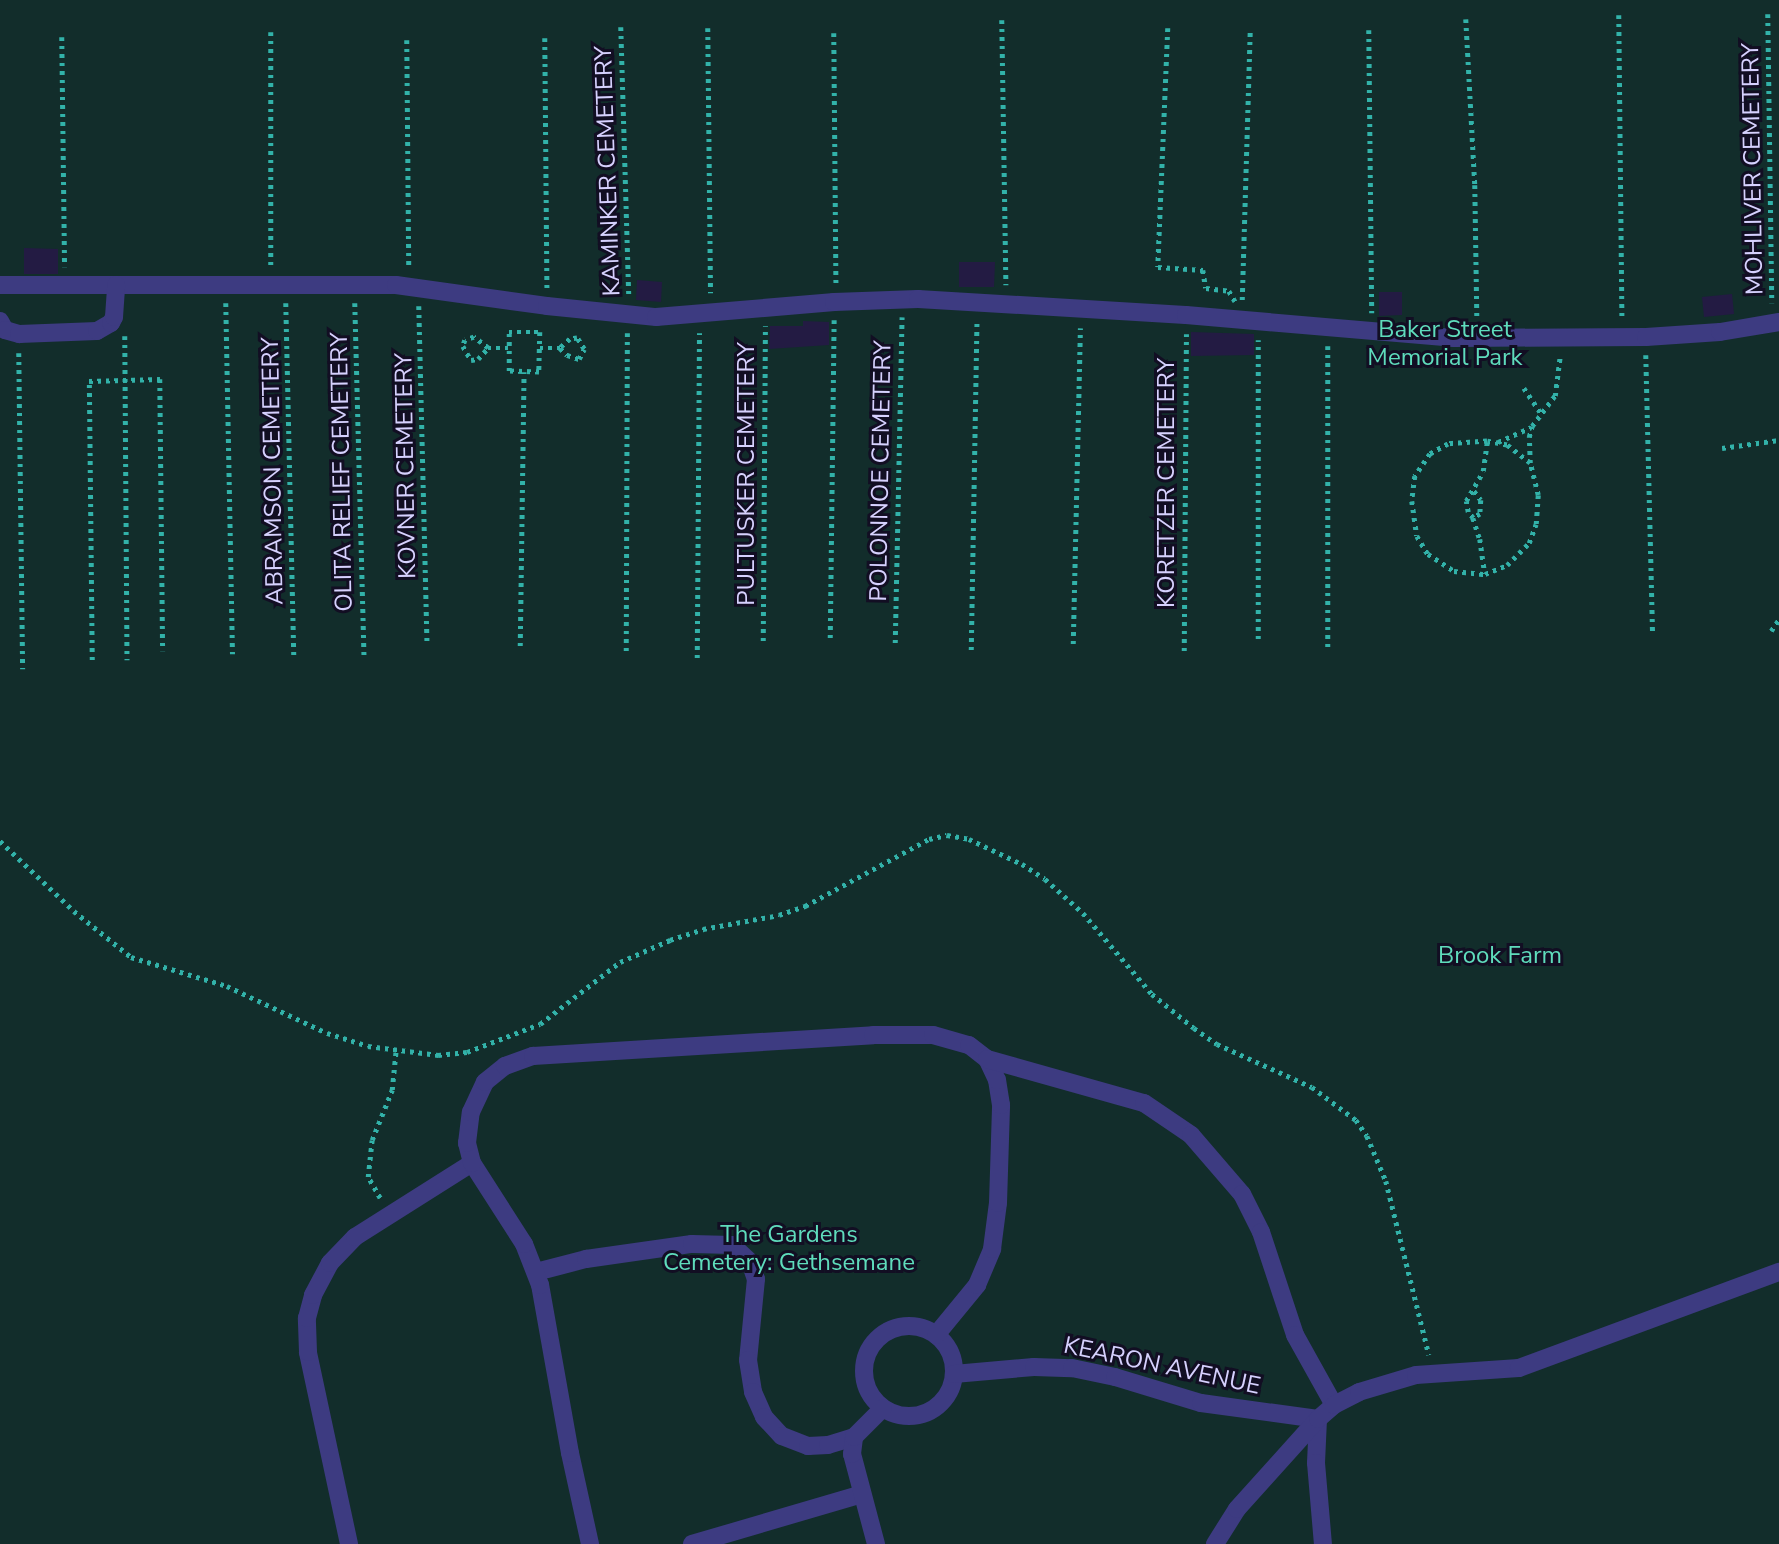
<!DOCTYPE html>
<html>
<head>
<meta charset="utf-8">
<style>
	body { margin:0 }
	#map { position:relative; width:1779px; height:1544px; overflow:hidden; background:#120e23; font-family:"Nunito Sans",sans-serif }
	div>[style] { position:absolute }
	[style*='--x'] { left:calc(var(--x)*1px); top:calc(var(--y)*1px); width:calc(var(--w)*1px); rotate:calc(var(--a)*1deg) }
	.green>* { inset:0; background:#122d2b }
	.building>* { inset:0; background:#231b43 }
	.path>* { height:4.5px; margin-top:-2.25px; transform-origin:0; background:repeating-linear-gradient(90deg,#32b2a9 0 3.5px,transparent 0 8.5px) }
	.minor>* { height:18px; margin:-9px; padding:0 9px; transform-origin:9px; border-radius:9px; background:#3d3b81 }
	.minor>.ring { margin:-9px; padding:0; box-sizing:content-box; background:none; border:18px solid #3d3b81; border-radius:50% }
	span { translate:-50% -50%; white-space:nowrap; text-align:center; line-height:1.15; -webkit-text-stroke:6px #120e23; paint-order:stroke }
	.street-label { font-size:24px; color:#d6d1fe }
	.park-label { font-size:24px; color:#5fdcbc }
</style>
</head>
<body>
<div id="map">
	<div class="green">
		<div style="clip-path:polygon(0 0,1779px 0,1779px 1544px,0 1544px)"></div>
	</div>
	<div class="building">
		<div style="clip-path:polygon(24px 248px,58px 249px,58px 274px,24px 274px)"></div>
		<div style="clip-path:polygon(959px 262px,995px 262px,994px 287px,959px 287px)"></div>
		<div style="clip-path:polygon(637px 280px,662px 282px,661px 302px,636px 300px)"></div>
		<div style="clip-path:polygon(1379px 292px,1402px 292px,1402px 315px,1379px 316px)"></div>
		<div style="clip-path:polygon(1732px 294px,1734px 314px,1704px 317px,1702px 297px)"></div>
		<div style="clip-path:polygon(803px 321px,829px 322px,829px 345px,769px 349px,770px 326px,803px 326px)"></div>
		<div style="clip-path:polygon(1191px 332px,1254px 334px,1254px 355px,1191px 356px)"></div>
	</div>
	<div class="path">
		<div style="--x:1768;--y:14;--w:289;--a:89.2"></div>
		<div style="--x:1619;--y:15;--w:304;--a:89.4"></div>
		<div style="--x:1466;--y:19;--w:166;--a:86.9"></div>
		<div style="--x:1475;--y:185;--w:134;--a:89.1"></div>
		<div style="--x:1002;--y:20;--w:265;--a:89.1"></div>
		<div style="--x:621;--y:27;--w:268;--a:88.3"></div>
		<div style="--x:708;--y:28;--w:265;--a:89.4"></div>
		<div style="--x:1168;--y:28;--w:239;--a:92.4"></div>
		<div style="--x:1158;--y:267;--w:45;--a:3.8"></div>
		<div style="--x:1203;--y:270;--w:18;--a:81"></div>
		<div style="--x:1206;--y:288;--w:23;--a:7"></div>
		<div style="--x:1229;--y:291;--w:12;--a:59"></div>
		<div style="--x:1369;--y:30;--w:283;--a:89.4"></div>
		<div style="--x:271;--y:32;--w:234;--a:90"></div>
		<div style="--x:834;--y:33;--w:251;--a:89.5"></div>
		<div style="--x:62;--y:37;--w:230;--a:89.3"></div>
		<div style="--x:545;--y:38;--w:251;--a:89.5"></div>
		<div style="--x:407;--y:40;--w:227;--a:89.5"></div>
		<div style="--x:1242;--y:300;--w:268;--a:-88.3"></div>
		<div style="--x:226;--y:303;--w:351;--a:88.9"></div>
		<div style="--x:286;--y:303;--w:355;--a:88.7"></div>
		<div style="--x:355;--y:303;--w:355;--a:88.5"></div>
		<div style="--x:419;--y:306;--w:337;--a:88.6"></div>
		<div style="--x:509;--y:332;--w:31;--a:0"></div>
		<div style="--x:540;--y:332;--w:40;--a:91.4"></div>
		<div style="--x:539;--y:372;--w:30;--a:-178"></div>
		<div style="--x:509;--y:371;--w:39;--a:-90"></div>
		<div style="--x:125;--y:336;--w:324;--a:89.6"></div>
		<div style="--x:1328;--y:346;--w:301;--a:90"></div>
		<div style="--x:488;--y:348;--w:18;--a:-142"></div>
		<div style="--x:474;--y:337;--w:9;--a:162"></div>
		<div style="--x:465;--y:340;--w:6;--a:108"></div>
		<div style="--x:463;--y:346;--w:16;--a:60"></div>
		<div style="--x:471;--y:360;--w:7;--a:-8"></div>
		<div style="--x:478;--y:359;--w:15;--a:-48"></div>
		<div style="--x:488;--y:348;--w:21;--a:0"></div>
		<div style="--x:540;--y:348;--w:20;--a:0"></div>
		<div style="--x:560;--y:348;--w:10;--a:45"></div>
		<div style="--x:567;--y:355;--w:13;--a:18"></div>
		<div style="--x:579;--y:359;--w:11;--a:-63"></div>
		<div style="--x:584;--y:349;--w:13;--a:-122"></div>
		<div style="--x:577;--y:338;--w:7;--a:172"></div>
		<div style="--x:570;--y:339;--w:13;--a:138"></div>
		<div style="--x:19;--y:353;--w:316;--a:89.3"></div>
		<div style="--x:1646;--y:355;--w:278;--a:88.6"></div>
		<div style="--x:1524;--y:388;--w:32;--a:56"></div>
		<div style="--x:1498;--y:442;--w:36;--a:-24"></div>
		<div style="--x:1722;--y:448;--w:58;--a:-8"></div>
		<div style="--x:1530;--y:463;--w:29;--a:-142"></div>
		<div style="--x:1507;--y:445;--w:20;--a:-169"></div>
		<div style="--x:1487;--y:441;--w:39;--a:176"></div>
		<div style="--x:1448;--y:444;--w:21;--a:151"></div>
		<div style="--x:1430;--y:454;--w:27;--a:124"></div>
		<div style="--x:1415;--y:476;--w:25;--a:97"></div>
		<div style="--x:1412;--y:501;--w:35;--a:82"></div>
		<div style="--x:1417;--y:536;--w:21;--a:59"></div>
		<div style="--x:1428;--y:554;--w:31;--a:33"></div>
		<div style="--x:1454;--y:571;--w:31;--a:6"></div>
		<div style="--x:1485;--y:574;--w:24;--a:-22"></div>
		<div style="--x:1507;--y:565;--w:31;--a:-45"></div>
		<div style="--x:1529;--y:543;--w:20;--a:-70"></div>
		<div style="--x:1536;--y:524;--w:29;--a:-86"></div>
		<div style="--x:1538;--y:495;--w:33;--a:-104"></div>
		<div style="--x:1530;--y:463;--w:26;--a:-92"></div>
		<div style="--x:1529;--y:437;--w:11;--a:-75"></div>
		<div style="--x:1532;--y:426;--w:38;--a:-53"></div>
		<div style="--x:1555;--y:396;--w:40;--a:-82.9"></div>
		<div style="--x:1474;--y:491;--w:11;--a:52"></div>
		<div style="--x:1481;--y:500;--w:14;--a:94"></div>
		<div style="--x:1480;--y:514;--w:8;--a:150"></div>
		<div style="--x:1473;--y:518;--w:22;--a:72"></div>
		<div style="--x:1480;--y:539;--w:35;--a:82"></div>
		<div style="--x:1473;--y:518;--w:8;--a:-130"></div>
		<div style="--x:1468;--y:512;--w:11;--a:-100"></div>
		<div style="--x:1466;--y:501;--w:34;--a:-60"></div>
		<div style="--x:1483;--y:471;--w:30;--a:-82"></div>
		<div style="--x:1771;--y:631;--w:14;--a:-56"></div>
		<div style="--x:830;--y:638;--w:318;--a:-89.3"></div>
		<div style="--x:1258;--y:639;--w:299;--a:-90"></div>
		<div style="--x:763;--y:641;--w:315;--a:-89.6"></div>
		<div style="--x:895;--y:643;--w:326;--a:-88.8"></div>
		<div style="--x:1073;--y:644;--w:316;--a:-88.7"></div>
		<div style="--x:520;--y:646;--w:274;--a:-89.2"></div>
		<div style="--x:971;--y:650;--w:329;--a:-89"></div>
		<div style="--x:626;--y:651;--w:318;--a:-89.8"></div>
		<div style="--x:1184;--y:651;--w:317;--a:-89.6"></div>
		<div style="--x:697;--y:658;--w:325;--a:-89.6"></div>
		<div style="--x:92;--y:660;--w:279;--a:-90.6"></div>
		<div style="--x:89;--y:381;--w:71;--a:-1.6"></div>
		<div style="--x:160;--y:379;--w:272;--a:89.4"></div>
		<div style="--x:0;--y:841;--w:102;--a:43.4"></div>
		<div style="--x:74;--y:911;--w:73;--a:38.9"></div>
		<div style="--x:131;--y:957;--w:100;--a:16.8"></div>
		<div style="--x:227;--y:986;--w:110;--a:25.2"></div>
		<div style="--x:327;--y:1033;--w:43;--a:17.6"></div>
		<div style="--x:368;--y:1046;--w:71;--a:7.3"></div>
		<div style="--x:438;--y:1055;--w:29;--a:-6"></div>
		<div style="--x:467;--y:1052;--w:78;--a:-21"></div>
		<div style="--x:540;--y:1024;--w:101;--a:-37.8"></div>
		<div style="--x:620;--y:962;--w:55;--a:-23.7"></div>
		<div style="--x:670;--y:940;--w:35;--a:-18"></div>
		<div style="--x:703;--y:929;--w:77;--a:-10.4"></div>
		<div style="--x:779;--y:915;--w:28;--a:-19"></div>
		<div style="--x:805;--y:906;--w:141;--a:-28.4"></div>
		<div style="--x:929;--y:839;--w:18;--a:-13"></div>
		<div style="--x:947;--y:835;--w:22;--a:10"></div>
		<div style="--x:969;--y:839;--w:59;--a:25.3"></div>
		<div style="--x:1022;--y:864;--w:27;--a:33"></div>
		<div style="--x:1045;--y:879;--w:51;--a:41.8"></div>
		<div style="--x:1083;--y:913;--w:106;--a:49.6"></div>
		<div style="--x:1152;--y:994;--w:54;--a:39"></div>
		<div style="--x:1194;--y:1028;--w:28;--a:35"></div>
		<div style="--x:1217;--y:1044;--w:104;--a:24.4"></div>
		<div style="--x:1312;--y:1087;--w:55;--a:36.9"></div>
		<div style="--x:1356;--y:1120;--w:19;--a:55"></div>
		<div style="--x:1367;--y:1136;--w:49;--a:67.1"></div>
		<div style="--x:1386;--y:1181;--w:179;--a:76.1"></div>
		<div style="--x:380;--y:1198;--w:24;--a:-120"></div>
		<div style="--x:368;--y:1177;--w:37;--a:-84"></div>
		<div style="--x:372;--y:1140;--w:54;--a:-68.2"></div>
		<div style="--x:392;--y:1090;--w:41;--a:-84.4"></div>
	</div>
	<div class="minor">
		<div style="--x:0;--y:285;--w:396;--a:0"></div>
		<div style="--x:396;--y:285;--w:152;--a:7.9"></div>
		<div style="--x:547;--y:306;--w:110;--a:5.8"></div>
		<div style="--x:656;--y:317;--w:179;--a:-4.8"></div>
		<div style="--x:834;--y:302;--w:84;--a:-2"></div>
		<div style="--x:918;--y:299;--w:268;--a:3.4"></div>
		<div style="--x:1186;--y:315;--w:268;--a:4.9"></div>
		<div style="--x:1453;--y:338;--w:193;--a:-0.3"></div>
		<div style="--x:1646;--y:337;--w:74;--a:-3.9"></div>
		<div style="--x:1720;--y:332;--w:60;--a:-9.6"></div>
		<div style="--x:0;--y:321;--w:10;--a:61"></div>
		<div style="--x:5;--y:330;--w:15;--a:16"></div>
		<div style="--x:19;--y:334;--w:78;--a:-2.2"></div>
		<div style="--x:97;--y:331;--w:16;--a:-30"></div>
		<div style="--x:111;--y:323;--w:7;--a:-63"></div>
		<div style="--x:114;--y:317;--w:32;--a:-86"></div>
		<div style="--x:536;--y:1272;--w:52;--a:-14.6"></div>
		<div style="--x:586;--y:1259;--w:107;--a:-8.1"></div>
		<div style="--x:692;--y:1244;--w:40;--a:1.4"></div>
		<div style="--x:732;--y:1245;--w:25;--a:43"></div>
		<div style="--x:750;--y:1262;--w:18;--a:71"></div>
		<div style="--x:756;--y:1279;--w:81;--a:95.6"></div>
		<div style="--x:748;--y:1360;--w:32;--a:81"></div>
		<div style="--x:753;--y:1392;--w:27;--a:66"></div>
		<div style="--x:764;--y:1417;--w:26;--a:47"></div>
		<div style="--x:782;--y:1436;--w:28;--a:21"></div>
		<div style="--x:808;--y:1446;--w:20;--a:-3"></div>
		<div style="--x:828;--y:1445;--w:27;--a:-17"></div>
		<div class="ring" style="left:864px;top:1326px;width:72px;height:72px"></div>
		<div style="--x:936;--y:1335;--w:65;--a:-50.6"></div>
		<div style="--x:977;--y:1285;--w:39;--a:-67"></div>
		<div style="--x:992;--y:1249;--w:46;--a:-82.6"></div>
		<div style="--x:998;--y:1203;--w:98;--a:-88.2"></div>
		<div style="--x:1001;--y:1105;--w:25;--a:-99"></div>
		<div style="--x:997;--y:1080;--w:23;--a:-115"></div>
		<div style="--x:954;--y:1374;--w:80;--a:-5"></div>
		<div style="--x:1034;--y:1367;--w:38;--a:2"></div>
		<div style="--x:1072;--y:1368;--w:44;--a:11.8"></div>
		<div style="--x:1115;--y:1377;--w:90;--a:16.8"></div>
		<div style="--x:1201;--y:1403;--w:118;--a:7.8"></div>
		<div style="--x:1318;--y:1419;--w:44;--a:92.6"></div>
		<div style="--x:1316;--y:1463;--w:81;--a:85.1"></div>
		<div style="--x:349;--y:1544;--w:196;--a:-102.1"></div>
		<div style="--x:308;--y:1352;--w:34;--a:-92"></div>
		<div style="--x:307;--y:1318;--w:24;--a:-75"></div>
		<div style="--x:313;--y:1295;--w:36;--a:-62"></div>
		<div style="--x:330;--y:1263;--w:36;--a:-46"></div>
		<div style="--x:355;--y:1237;--w:138;--a:-32.3"></div>
		<div style="--x:590;--y:1544;--w:93;--a:-102.4"></div>
		<div style="--x:570;--y:1453;--w:171;--a:-100.1"></div>
		<div style="--x:540;--y:1285;--w:44;--a:-111.3"></div>
		<div style="--x:524;--y:1244;--w:96;--a:-122.7"></div>
		<div style="--x:472;--y:1163;--w:21;--a:-104"></div>
		<div style="--x:467;--y:1143;--w:31;--a:-83"></div>
		<div style="--x:471;--y:1112;--w:33;--a:-65"></div>
		<div style="--x:485;--y:1082;--w:26;--a:-39"></div>
		<div style="--x:505;--y:1066;--w:30;--a:-20"></div>
		<div style="--x:533;--y:1056;--w:341;--a:-3.5"></div>
		<div style="--x:873;--y:1035;--w:60;--a:0"></div>
		<div style="--x:933;--y:1035;--w:37;--a:16"></div>
		<div style="--x:969;--y:1045;--w:23;--a:38"></div>
		<div style="--x:987;--y:1059;--w:163;--a:15.7"></div>
		<div style="--x:1144;--y:1103;--w:57;--a:34.2"></div>
		<div style="--x:1191;--y:1135;--w:78;--a:49.2"></div>
		<div style="--x:1242;--y:1194;--w:42;--a:63.4"></div>
		<div style="--x:1261;--y:1232;--w:108;--a:71.7"></div>
		<div style="--x:1295;--y:1335;--w:80;--a:60.9"></div>
		<div style="--x:692;--y:1544;--w:177;--a:-16.4"></div>
		<div style="--x:876;--y:1544;--w:93;--a:-104.9"></div>
		<div style="--x:852;--y:1454;--w:17;--a:-83"></div>
		<div style="--x:854;--y:1437;--w:41;--a:-45"></div>
		<div style="--x:1215;--y:1544;--w:41;--a:-57.8"></div>
		<div style="--x:1237;--y:1509;--w:121;--a:-48"></div>
		<div style="--x:1318;--y:1419;--w:21;--a:-41"></div>
		<div style="--x:1334;--y:1405;--w:28;--a:-27"></div>
		<div style="--x:1359;--y:1392;--w:59;--a:-16.6"></div>
		<div style="--x:1416;--y:1375;--w:103;--a:-3.9"></div>
		<div style="--x:1519;--y:1368;--w:277;--a:-20.3"></div>
	</div>
	<div class="street-label">
		<span style="left:1753px;top:169px;rotate:-91deg">MOHLIVER CEMETERY</span>
		<span style="left:608px;top:171px;rotate:-92deg">KAMINKER CEMETERY</span>
		<span style="left:406px;top:466px;rotate:-91deg">KOVNER CEMETERY</span>
		<span style="left:273px;top:471px;rotate:-91deg">ABRAMSON CEMETERY</span>
		<span style="left:881px;top:471px;rotate:-89deg">POLONNOE CEMETERY</span>
		<span style="left:342px;top:472px;rotate:-91deg">OLITA RELIEF CEMETERY</span>
		<span style="left:747px;top:474px;rotate:-90deg">PULTUSKER CEMETERY</span>
		<span style="left:1167px;top:483px;rotate:-90deg">KORETZER CEMETERY</span>
		<span style="left:1162px;top:1366px;rotate:12deg">KEARON AVENUE</span>
	</div>
	<div class="park-label">
		<span style="left:1445px;top:344px">Baker Street<br>Memorial Park</span>
		<span style="left:1500px;top:956px">Brook Farm</span>
		<span style="left:789px;top:1249px">The Gardens<br>Cemetery: Gethsemane</span>
	</div>
</div>
</body>
</html>
